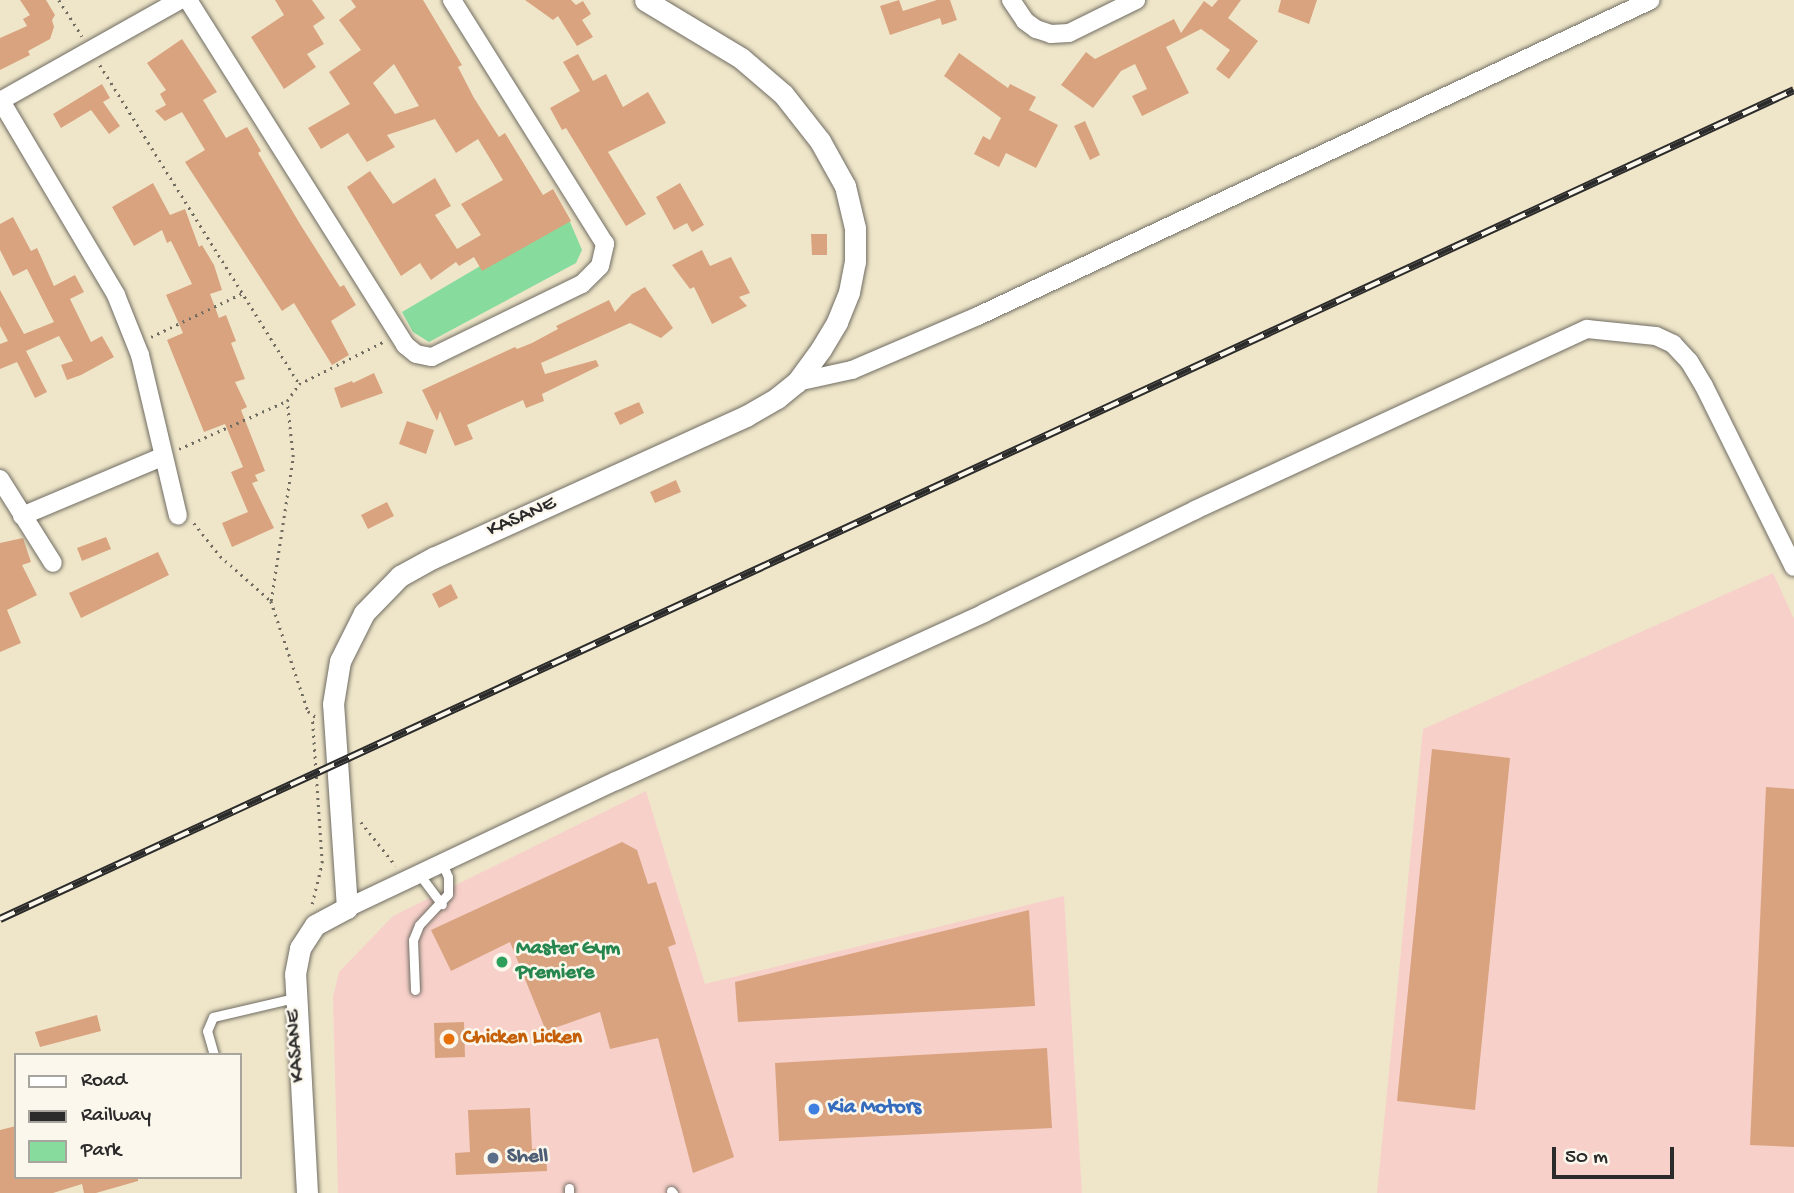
<!DOCTYPE html>
<html>
<head>
<meta charset="utf-8">
<style>
	body { margin:0 }
	#map { position:relative; width:1794px; height:1193px; overflow:hidden; background:#efe6c9; font-family:"Gochi Hand",sans-serif }
	div>[style] { position:absolute }
	[style*='--x'] { left:calc(var(--x)*1px); top:calc(var(--y)*1px); width:calc(var(--w)*1px); rotate:calc(var(--a)*1deg) }
	.built>* { inset:0; background:#f7d0ca }
	.green>* { inset:0; background:#86db9d }
	.building>* { inset:0; background:#d9a37f }
	.path>* { height:2.5px; margin-top:-1.25px; transform-origin:0; background:repeating-linear-gradient(90deg,#706c62 0 2px,transparent 0 7px) }
	.roads { filter:drop-shadow(0 0 2px #706c62) drop-shadow(0 0 2px #706c62) }
	.service>* { height:9px; margin:-4.5px; padding:0 4.5px; transform-origin:4.5px; border-radius:4.5px; background:#fff }
	.minor>* { height:18px; margin:-9px; padding:0 9px; transform-origin:9px; border-radius:9px; background:#fff }
	.tertiary>* { height:21px; margin:-10.5px; padding:0 10.5px; transform-origin:10.5px; border-radius:10.5px; background:#fff }
	.rail>* { height:8px; margin-top:-4px; transform-origin:0; background:repeating-linear-gradient(90deg,#fbf7ec 0 16px,#2b2b2b 0 32px); box-sizing:border-box; border-block:2px solid #2b2b2b }
	.dots>* { width:19px; height:19px; translate:-50% -50%; box-sizing:border-box; border:4px solid #fbf7ec; border-radius:50% }
	span { translate:-50% -50%; white-space:nowrap; text-align:center; line-height:1.15; -webkit-text-stroke:5px #fbf7ec; paint-order:stroke }
	.street-label { font-size:21px; color:#2b2b2b }
	.leisure-label { font-size:21px; color:#27864d; font-weight:700 }
	.left { translate:0 -50%; text-align:left }
	.food-label { font-size:21px; color:#c56008; font-weight:700 }
	.shop-label { font-size:21px; color:#366cbe; font-weight:700 }
	.service-label { font-size:21px; color:#4e5e75; font-weight:700 }
	.legend { position:absolute; left:14px; top:1053px; width:228px; height:126px; box-sizing:border-box; background:#fbf7ec; border:2px solid #a8a59f; margin:0; padding:9px 12px; list-style:none; font-size:21px; color:#2b2b2b }
	.legend li { display:flex; align-items:center; gap:14px; height:35px }
	.legend b { width:35px; border:2px solid #a8a59f }
	.scale { position:absolute; left:1552px; top:1147px; width:122px; height:32px; box-sizing:border-box; border:4px solid #2b2b2b; border-top:0; padding-left:9px; font-size:21px; line-height:24px; white-space:nowrap; color:#2b2b2b; -webkit-text-stroke:5px #fbf7ec; paint-order:stroke }
</style>
</head>
<body>
<div id="map">
	<div class="built">
		<div style="clip-path:polygon(1773px 573px,1794px 619px,1794px 1193px,1377px 1193px,1423px 729px)"></div>
		<div style="clip-path:polygon(646px 791px,705px 984px,1064px 896px,1082px 1193px,338px 1193px,333px 997px,339px 972px,393px 916px)"></div>
	</div>
	<div class="green">
		<div style="clip-path:polygon(567px 215px,582px 250px,576px 263px,429px 342px,413px 332px,402px 312px)"></div>
	</div>
	<div class="building">
		<div style="clip-path:polygon(20px 0,46px 0,55px 15px,52px 20px,54px 27px,50px 39px,28px 51px,30px 55px,0 70px,0 38px,27px 26px,23px 19px,30px 15px)"></div>
		<div style="clip-path:polygon(275px 0,312px 0,325px 18px,313px 26px,324px 44px,307px 54px,316px 67px,284px 89px,251px 37px,284px 15px)"></div>
		<div style="clip-path:polygon(evenodd,351px 0,423px 0,462px 65px,458px 67px,474px 98px,499px 137px,505px 133px,543px 195px,553px 189px,571px 221px,482px 271px,474px 257px,459px 266px,456px 262px,431px 280px,420px 263px,401px 276px,347px 187px,370px 171px,393px 204px,435px 178px,451px 206px,435px 215px,457px 249px,481px 235px,461px 204px,503px 180px,478px 139px,456px 153px,435px 119px,387px 135px,395px 147px,367px 162px,348px 133px,321px 149px,308px 128px,350px 104px,329px 72px,361px 50px,339px 20px,356px 7px,351px 0,394px 64px,419px 106px,395px 114px,373px 83px,394px 64px)"></div>
		<div style="clip-path:polygon(525px 0,571px 0,576px 5px,583px 1px,591px 14px,582px 20px,593px 37px,577px 46px,558px 16px,553px 20px)"></div>
		<div style="clip-path:polygon(899px 0,903px 11px,937px 0,950px 0,957px 20px,942px 25px,940px 18px,890px 35px,880px 6px)"></div>
		<div style="clip-path:polygon(1218px 0,1241px 0,1228px 18px,1258px 41px,1229px 79px,1216px 69px,1230px 50px,1201px 29px,1166px 47px,1189px 93px,1142px 116px,1132px 96px,1147px 89px,1135px 64px,1121px 71px,1093px 108px,1061px 85px,1086px 52px,1095px 59px,1174px 19px,1181px 33px,1204px 1px,1212px 7px)"></div>
		<div style="clip-path:polygon(1281px 0,1317px 0,1309px 24px,1278px 12px)"></div>
		<div style="clip-path:polygon(182px 39px,217px 92px,203px 100px,226px 138px,247px 127px,261px 151px,258px 153px,300px 224px,340px 287px,344px 285px,356px 305px,331px 321px,349px 355px,332px 365px,294px 303px,282px 311px,185px 162px,205px 150px,182px 112px,165px 121px,155px 111px,166px 105px,160px 94px,166px 90px,147px 63px)"></div>
		<div style="clip-path:polygon(959px 53px,1008px 88px,1010px 84px,1036px 97px,1029px 110px,1058px 125px,1036px 168px,1006px 153px,999px 167px,974px 154px,983px 136px,990px 140px,1001px 118px,944px 76px)"></div>
		<div style="clip-path:polygon(578px 54px,593px 81px,606px 74px,623px 107px,648px 92px,666px 123px,608px 152px,646px 214px,626px 226px,566px 128px,562px 130px,550px 108px,580px 91px,563px 62px)"></div>
		<div style="clip-path:polygon(102px 84px,110px 98px,103px 102px,120px 126px,109px 134px,91px 110px,61px 128px,53px 114px)"></div>
		<div style="clip-path:polygon(1085px 121px,1100px 155px,1090px 160px,1074px 126px)"></div>
		<div style="clip-path:polygon(153px 183px,170px 215px,185px 209px,199px 247px,202px 245px,214px 265px,222px 290px,210px 294px,219px 318px,226px 315px,236px 341px,231px 343px,245px 379px,235px 382px,247px 407px,241px 410px,265px 471px,255px 475px,258px 481px,252px 483px,274px 528px,232px 547px,222px 523px,248px 512px,231px 472px,243px 467px,225px 424px,204px 432px,167px 340px,183px 333px,166px 295px,192px 284px,171px 241px,167px 243px,162px 230px,134px 246px,112px 207px)"></div>
		<div style="clip-path:polygon(680px 183px,704px 225px,692px 232px,687px 223px,674px 230px,656px 197px)"></div>
		<div style="clip-path:polygon(13px 217px,31px 251px,37px 248px,54px 286px,75px 275px,84px 292px,70px 299px,91px 342px,102px 336px,114px 357px,81px 375px,67px 380px,61px 365px,73px 361px,59px 336px,26px 351px,47px 392px,35px 398px,17px 362px,0 369px,0 344px,8px 341px,0 326px,0 290px,24px 334px,54px 322px,27px 269px,13px 276px,0 250px,0 224px)"></div>
		<div style="clip-path:polygon(811px 234px,827px 234px,827px 255px,812px 255px)"></div>
		<div style="clip-path:polygon(702px 250px,710px 266px,731px 257px,750px 293px,739px 297px,747px 306px,712px 324px,694px 287px,690px 289px,672px 265px)"></div>
		<div style="clip-path:polygon(645px 287px,673px 328px,661px 338px,630px 323px,541px 363px,545px 374px,596px 360px,599px 366px,542px 394px,544px 401px,526px 408px,523px 400px,467px 425px,473px 439px,455px 446px,440px 411px,437px 421px,422px 390px,515px 347px,517px 349px,532px 343px,558px 329px,556px 326px,609px 300px,615px 312px,632px 294px)"></div>
		<div style="clip-path:polygon(374px 373px,383px 393px,341px 408px,334px 388px,352px 381px,353px 383px)"></div>
		<div style="clip-path:polygon(639px 402px,644px 413px,620px 425px,614px 413px)"></div>
		<div style="clip-path:polygon(407px 421px,434px 430px,426px 454px,399px 444px)"></div>
		<div style="clip-path:polygon(676px 480px,681px 492px,655px 503px,650px 492px)"></div>
		<div style="clip-path:polygon(387px 502px,394px 516px,368px 529px,361px 515px)"></div>
		<div style="clip-path:polygon(106px 537px,111px 549px,82px 561px,77px 548px)"></div>
		<div style="clip-path:polygon(23px 538px,31px 562px,22px 565px,37px 595px,7px 610px,21px 643px,0 652px,0 543px)"></div>
		<div style="clip-path:polygon(158px 552px,169px 575px,81px 618px,69px 593px)"></div>
		<div style="clip-path:polygon(451px 584px,458px 598px,439px 608px,432px 594px)"></div>
		<div style="clip-path:polygon(1432px 749px,1510px 758px,1475px 1110px,1397px 1101px)"></div>
		<div style="clip-path:polygon(1766px 787px,1794px 789px,1794px 1147px,1750px 1145px)"></div>
		<div style="clip-path:polygon(622px 842px,637px 850px,648px 884px,656px 882px,676px 944px,668px 947px,734px 1157px,693px 1173px,658px 1038px,610px 1049px,600px 1012px,546px 1031px,510px 942px,451px 971px,431px 930px)"></div>
		<div style="clip-path:polygon(1029px 910px,1035px 1006px,738px 1022px,735px 982px)"></div>
		<div style="clip-path:polygon(97px 1015px,101px 1031px,40px 1047px,35px 1032px)"></div>
		<div style="clip-path:polygon(464px 1022px,465px 1057px,435px 1058px,434px 1023px)"></div>
		<div style="clip-path:polygon(1047px 1048px,1052px 1128px,779px 1141px,775px 1063px)"></div>
		<div style="clip-path:polygon(530px 1108px,532px 1149px,546px 1148px,547px 1171px,456px 1175px,455px 1153px,470px 1152px,468px 1110px)"></div>
		<div style="clip-path:polygon(16px 1126px,16px 1177px,138px 1177px,138px 1181px,96px 1193px,84px 1193px,82px 1184px,53px 1193px,0 1193px,0 1130px)"></div>
	</div>
	<div class="path">
		<div style="--x:59;--y:0;--w:43;--a:57.4"></div>
		<div style="--x:100;--y:65;--w:376;--a:58"></div>
		<div style="--x:299;--y:384;--w:94;--a:-26.6"></div>
		<div style="--x:151;--y:337;--w:102;--a:-25.6"></div>
		<div style="--x:179;--y:449;--w:118;--a:-24"></div>
		<div style="--x:194;--y:523;--w:42;--a:51.8"></div>
		<div style="--x:220;--y:556;--w:68;--a:41.4"></div>
		<div style="--x:271;--y:601;--w:116;--a:71.4"></div>
		<div style="--x:308;--y:711;--w:11;--a:38"></div>
		<div style="--x:271;--y:601;--w:146;--a:-81.3"></div>
		<div style="--x:293;--y:457;--w:56;--a:-96.1"></div>
		<div style="--x:287;--y:401;--w:21;--a:-55"></div>
		<div style="--x:361;--y:822;--w:56;--a:51.5"></div>
		<div style="--x:312;--y:904;--w:42;--a:-76.3"></div>
		<div style="--x:322;--y:863;--w:146;--a:-93.9"></div>
	</div>
	<div class="roads">
		<div class="service">
			<div style="--x:419;--y:874;--w:38;--a:53"></div>
			<div style="--x:415;--y:990;--w:50;--a:-92.3"></div>
			<div style="--x:413;--y:940;--w:16;--a:-68"></div>
			<div style="--x:419;--y:925;--w:42;--a:-46.9"></div>
			<div style="--x:448;--y:894;--w:17;--a:-90"></div>
			<div style="--x:448;--y:877;--w:15;--a:-113"></div>
			<div style="--x:214;--y:1055;--w:25;--a:-106"></div>
			<div style="--x:207;--y:1031;--w:15;--a:-67"></div>
			<div style="--x:213;--y:1017;--w:83;--a:-13.2"></div>
			<div style="--x:569;--y:1188;--w:5;--a:90"></div>
			<div style="--x:671;--y:1191;--w:3;--a:45"></div>
		</div>
		<div class="minor">
			<div style="--x:188;--y:0;--w:408;--a:57.8"></div>
			<div style="--x:405;--y:345;--w:14;--a:39"></div>
			<div style="--x:416;--y:354;--w:16;--a:11"></div>
			<div style="--x:432;--y:357;--w:167;--a:-26"></div>
			<div style="--x:582;--y:284;--w:25;--a:-45"></div>
			<div style="--x:600;--y:266;--w:23;--a:-77"></div>
			<div style="--x:605;--y:244;--w:288;--a:-122.1"></div>
			<div style="--x:1011;--y:0;--w:25;--a:56"></div>
			<div style="--x:1025;--y:21;--w:14;--a:36"></div>
			<div style="--x:1036;--y:29;--w:16;--a:18"></div>
			<div style="--x:1051;--y:34;--w:18;--a:-3"></div>
			<div style="--x:1069;--y:33;--w:75;--a:-26.2"></div>
			<div style="--x:0;--y:101;--w:206;--a:-29.3"></div>
			<div style="--x:1;--y:101;--w:226;--a:59.3"></div>
			<div style="--x:116;--y:295;--w:65;--a:68.2"></div>
			<div style="--x:140;--y:355;--w:165;--a:76.7"></div>
			<div style="--x:797;--y:382;--w:56;--a:-12.3"></div>
			<div style="--x:852;--y:370;--w:137;--a:-23.2"></div>
			<div style="--x:978;--y:316;--w:743;--a:-25.15"></div>
			<div style="--x:0;--y:479;--w:99;--a:57.8"></div>
			<div style="--x:22;--y:516;--w:152;--a:-22.9"></div>
			<div style="--x:347;--y:908;--w:297;--a:-25.3"></div>
			<div style="--x:616;--y:781;--w:405;--a:-24.5"></div>
			<div style="--x:984;--y:613;--w:235;--a:-26"></div>
			<div style="--x:1195;--y:510;--w:432;--a:-24.8"></div>
			<div style="--x:1587;--y:329;--w:69;--a:5.8"></div>
			<div style="--x:1656;--y:336;--w:19;--a:25"></div>
			<div style="--x:1673;--y:344;--w:23;--a:47"></div>
			<div style="--x:1689;--y:361;--w:29;--a:59"></div>
			<div style="--x:1704;--y:386;--w:202;--a:63.6"></div>
		</div>
		<div class="tertiary">
			<div style="--x:307;--y:1193;--w:219;--a:-93.1"></div>
			<div style="--x:295;--y:974;--w:26;--a:-79"></div>
			<div style="--x:300;--y:948;--w:27;--a:-57"></div>
			<div style="--x:315;--y:925;--w:36;--a:-28"></div>
			<div style="--x:347;--y:908;--w:204;--a:-93.9"></div>
			<div style="--x:333;--y:704;--w:44;--a:-80.8"></div>
			<div style="--x:340;--y:661;--w:54;--a:-63.4"></div>
			<div style="--x:364;--y:613;--w:52;--a:-45.8"></div>
			<div style="--x:400;--y:576;--w:38;--a:-29"></div>
			<div style="--x:433;--y:558;--w:344;--a:-24.4"></div>
			<div style="--x:746;--y:416;--w:36;--a:-30"></div>
			<div style="--x:777;--y:398;--w:26;--a:-39"></div>
			<div style="--x:797;--y:382;--w:41;--a:-54"></div>
			<div style="--x:821;--y:349;--w:31;--a:-59"></div>
			<div style="--x:837;--y:322;--w:32;--a:-68"></div>
			<div style="--x:849;--y:292;--w:31;--a:-79"></div>
			<div style="--x:855;--y:262;--w:34;--a:-90"></div>
			<div style="--x:855;--y:228;--w:43;--a:-103.4"></div>
			<div style="--x:845;--y:186;--w:51;--a:-119.1"></div>
			<div style="--x:820;--y:141;--w:60;--a:-128.2"></div>
			<div style="--x:783;--y:94;--w:55;--a:-139.4"></div>
			<div style="--x:741;--y:58;--w:112;--a:-148.9"></div>
		</div>
	</div>
	<div class="rail">
		<div style="--x:0;--y:919;--w:1976;--a:-24.8"></div>
	</div>
	<div class="dots">
		<div style="left:502px;top:962px;background:#2e9e5b"></div>
		<div style="left:449px;top:1039px;background:#e8710a"></div>
		<div style="left:814px;top:1109px;background:#3f7fe0"></div>
		<div style="left:493px;top:1158px;background:#5c6f8a"></div>
	</div>
	<div class="street-label">
		<span style="left:522px;top:518px;rotate:-24deg">KASANE</span>
		<span style="left:297px;top:1046px;rotate:-94deg">KASANE</span>
	</div>
	<div class="leisure-label">
		<span class="left" style="left:516px;top:962px">Master Gym<br>Premiere</span>
	</div>
	<div class="food-label">
		<span class="left" style="left:463px;top:1039px">Chicken Licken</span>
	</div>
	<div class="shop-label">
		<span class="left" style="left:828px;top:1109px">Kia Motors</span>
	</div>
	<div class="service-label">
		<span class="left" style="left:507px;top:1158px">Shell</span>
	</div>
	<ul class="legend">
	<li><b style="height:9px;background:#fff"></b>Road</li>
	<li><b style="height:9px;background:#2b2b2b"></b>Railway</li>
	<li><b style="height:19px;background:#86db9d"></b>Park</li>
	</ul>
	<div class="scale">50 m</div>
</div>
</body>
</html>
